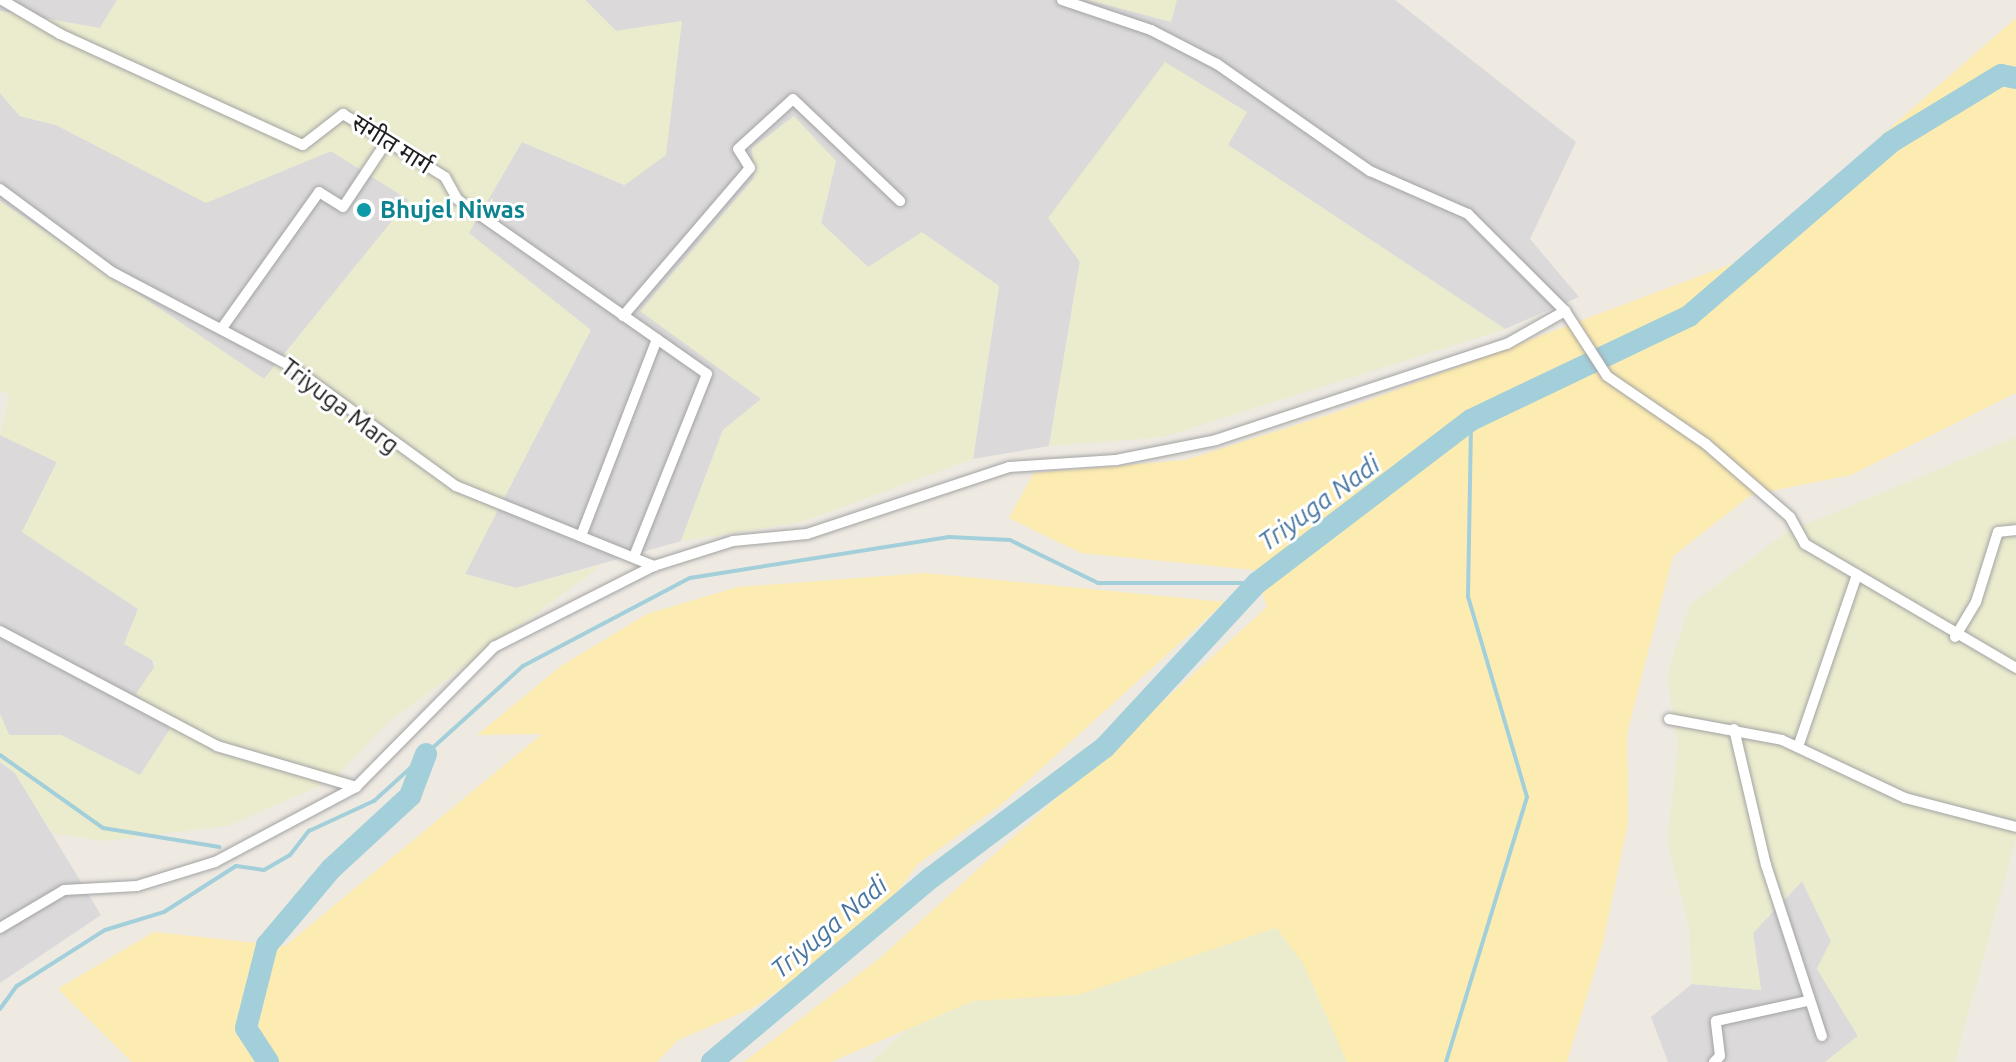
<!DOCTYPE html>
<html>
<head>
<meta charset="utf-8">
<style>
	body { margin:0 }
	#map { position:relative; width:2016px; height:1062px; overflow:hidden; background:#eeeae2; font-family:Ubuntu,"Noto Sans Devanagari",sans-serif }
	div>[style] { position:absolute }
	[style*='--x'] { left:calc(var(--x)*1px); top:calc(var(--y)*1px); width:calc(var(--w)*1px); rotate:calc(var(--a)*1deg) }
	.residential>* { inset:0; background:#dbd9d9 }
	.farmland>* { inset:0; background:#ebecce }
	.sand>* { inset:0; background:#fdecb1 }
	.stream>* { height:4px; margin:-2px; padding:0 2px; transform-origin:2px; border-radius:2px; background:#a3cfdb }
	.river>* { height:22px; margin:-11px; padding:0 11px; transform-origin:11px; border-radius:11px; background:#a3cfdb }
	.roads { filter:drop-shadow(0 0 2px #a3a3a3) drop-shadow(0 0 2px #a3a3a3) }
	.street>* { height:10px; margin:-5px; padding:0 5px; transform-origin:5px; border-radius:5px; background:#fff }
	.dots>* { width:22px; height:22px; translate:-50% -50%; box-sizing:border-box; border:4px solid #fff; border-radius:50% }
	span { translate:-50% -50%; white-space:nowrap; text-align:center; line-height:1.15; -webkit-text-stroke:6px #fff; paint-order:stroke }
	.street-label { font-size:24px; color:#1c1c1c }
	.culture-label { font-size:24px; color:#0d838f; font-weight:700 }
	.left { translate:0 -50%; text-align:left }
	.water-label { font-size:26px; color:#4977a1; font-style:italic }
</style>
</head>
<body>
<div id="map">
	<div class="residential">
		<div style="clip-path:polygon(0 0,117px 0,100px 28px,0 11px)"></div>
		<div style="clip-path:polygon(585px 0,1395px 0,1576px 142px,1530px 239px,1579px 297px,1505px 329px,1228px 145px,1080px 261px,1049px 446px,973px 459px,999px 286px,868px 267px,821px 223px,836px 161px,754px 178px,641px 311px,762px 399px,723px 430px,681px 541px,516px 588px,465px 574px,590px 330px,468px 233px,522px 142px,624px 185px,682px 21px,616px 31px)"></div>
		<div style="clip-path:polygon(0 93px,20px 116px,56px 125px,206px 202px,331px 151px,409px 200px,264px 379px,0 201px)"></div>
		<div style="clip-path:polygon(0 435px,57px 462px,22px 532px,139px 609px,170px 729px,140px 776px,61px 735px,9px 735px,0 714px)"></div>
		<div style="clip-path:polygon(0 762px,15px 773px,101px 915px,0 983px)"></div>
		<div style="clip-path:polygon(1802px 881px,1831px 941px,1817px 969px,1858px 1036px,1825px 1062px,1668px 1062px,1651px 1017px,1692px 984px,1761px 990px,1753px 933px)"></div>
	</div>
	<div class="farmland">
		<div style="clip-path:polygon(117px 0,585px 0,616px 31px,682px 21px,666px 155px,625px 185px,522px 142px,469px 233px,591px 330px,465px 574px,516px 588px,602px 565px,386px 724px,333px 780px,228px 826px,104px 841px,52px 833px,15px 773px,0 762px,0 714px,9px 735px,61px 735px,140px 775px,170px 729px,136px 694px,157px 663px,124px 644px,138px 609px,22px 532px,57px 462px,0 435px,9px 395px,0 390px,0 201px,264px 379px,409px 200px,331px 151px,206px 203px,56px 125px,20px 116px,0 93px,0 11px,100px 28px)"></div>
		<div style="clip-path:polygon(1088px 0,1177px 0,1171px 22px)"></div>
		<div style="clip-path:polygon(1165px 62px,1247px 112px,1228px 145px,1505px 329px,1163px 437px,1049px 446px,1080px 262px,1048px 218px)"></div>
		<div style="clip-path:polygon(794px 116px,836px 161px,821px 223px,868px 267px,922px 232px,999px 286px,973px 459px,802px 522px,681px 541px,723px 430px,761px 399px,640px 311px,754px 178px,752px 148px)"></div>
		<div style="clip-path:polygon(2016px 437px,2016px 838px,1955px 1062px,1825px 1062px,1858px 1036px,1817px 969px,1831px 941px,1802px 881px,1753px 933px,1761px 990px,1692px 984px,1689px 925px,1667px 842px,1678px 746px,1667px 675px,1689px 606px,1785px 533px)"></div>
		<div style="clip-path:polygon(1276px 928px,1303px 963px,1352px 1062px,871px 1062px,906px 1030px,973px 1001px,1078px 995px)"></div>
	</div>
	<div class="sand">
		<div style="clip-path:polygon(2016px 18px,2016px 393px,1851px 475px,1751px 495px,1673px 556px,1627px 733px,1628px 823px,1603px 943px,1567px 1062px,1347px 1062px,1303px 963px,1276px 928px,1078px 995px,973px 1001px,831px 1062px,744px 1062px,880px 958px,1267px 607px,1254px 570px,1081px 553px,1009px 518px,1034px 473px,1185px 460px,1337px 412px,1780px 246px,1882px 135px)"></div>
		<div style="clip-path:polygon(925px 573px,1225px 602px,1001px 805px,918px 864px,870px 927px,753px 1008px,678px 1040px,657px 1062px,132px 1062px,58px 989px,154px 932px,285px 946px,542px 734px,477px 735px,561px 666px,647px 614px,738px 587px)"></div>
	</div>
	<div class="stream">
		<div style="--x:0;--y:755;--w:126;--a:35.3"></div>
		<div style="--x:103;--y:828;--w:118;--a:9.3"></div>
		<div style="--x:0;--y:1009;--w:29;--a:-54"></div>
		<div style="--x:17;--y:986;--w:104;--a:-32.5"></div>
		<div style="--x:105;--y:930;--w:62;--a:-17"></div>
		<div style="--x:164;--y:912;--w:85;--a:-32.6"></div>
		<div style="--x:236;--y:866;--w:28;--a:8"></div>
		<div style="--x:264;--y:870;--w:30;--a:-30"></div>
		<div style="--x:290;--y:855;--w:31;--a:-52"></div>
		<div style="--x:309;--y:831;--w:72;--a:-24.8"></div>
		<div style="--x:374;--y:801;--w:201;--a:-42.2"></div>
		<div style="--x:523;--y:666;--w:189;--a:-27.8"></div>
		<div style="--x:690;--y:578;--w:262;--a:-9"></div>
		<div style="--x:949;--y:537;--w:61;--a:2.8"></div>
		<div style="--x:1010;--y:540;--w:98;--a:26"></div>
		<div style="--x:1098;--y:583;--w:159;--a:0"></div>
		<div style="--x:1446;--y:1062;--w:277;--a:-73"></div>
		<div style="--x:1527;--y:797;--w:209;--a:-106.4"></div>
		<div style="--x:1468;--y:597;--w:177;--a:-89"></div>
	</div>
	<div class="river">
		<div style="--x:268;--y:1062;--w:40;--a:-122.9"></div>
		<div style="--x:246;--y:1028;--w:86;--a:-75.8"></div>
		<div style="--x:267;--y:945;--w:99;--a:-49.9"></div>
		<div style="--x:331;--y:869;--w:108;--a:-42.7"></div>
		<div style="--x:410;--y:796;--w:45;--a:-69.1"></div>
		<div style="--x:712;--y:1062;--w:287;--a:-40.1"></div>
		<div style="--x:932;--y:877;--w:216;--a:-36.9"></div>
		<div style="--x:1105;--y:747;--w:224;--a:-47.2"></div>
		<div style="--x:1257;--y:583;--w:269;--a:-37.3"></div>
		<div style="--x:1471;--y:420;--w:242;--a:-25.5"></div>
		<div style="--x:1689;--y:316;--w:267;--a:-40.7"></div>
		<div style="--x:1891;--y:142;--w:129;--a:-31.3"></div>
		<div style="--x:2001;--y:75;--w:15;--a:11"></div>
	</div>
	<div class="roads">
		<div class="street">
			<div style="--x:2;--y:0;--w:67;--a:30.4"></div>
			<div style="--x:60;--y:34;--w:267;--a:24.6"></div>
			<div style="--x:303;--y:145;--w:51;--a:-37.8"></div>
			<div style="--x:343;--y:114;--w:120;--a:31.7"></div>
			<div style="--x:445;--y:177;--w:25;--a:61"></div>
			<div style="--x:457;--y:199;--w:305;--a:35"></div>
			<div style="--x:707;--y:374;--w:194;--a:111.8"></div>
			<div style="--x:1062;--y:0;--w:94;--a:18.6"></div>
			<div style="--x:1151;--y:30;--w:74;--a:27.3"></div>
			<div style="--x:1217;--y:64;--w:187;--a:35"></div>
			<div style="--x:1370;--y:171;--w:107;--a:23.7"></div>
			<div style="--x:1468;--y:214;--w:137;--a:45"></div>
			<div style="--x:1565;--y:311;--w:77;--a:57.1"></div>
			<div style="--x:1607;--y:376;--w:120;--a:34.5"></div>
			<div style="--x:1706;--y:444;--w:111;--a:41"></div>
			<div style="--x:1790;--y:517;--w:31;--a:61"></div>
			<div style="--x:1805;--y:544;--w:245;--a:30.4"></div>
			<div style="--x:0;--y:189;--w:139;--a:36.5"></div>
			<div style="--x:112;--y:272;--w:204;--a:27.8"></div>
			<div style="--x:292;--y:367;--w:203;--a:36"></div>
			<div style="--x:456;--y:486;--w:214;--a:22"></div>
			<div style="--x:623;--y:316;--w:195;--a:-49.4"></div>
			<div style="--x:750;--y:168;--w:22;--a:-122"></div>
			<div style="--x:738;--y:149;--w:74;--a:-42.3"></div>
			<div style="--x:793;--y:99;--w:148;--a:43.6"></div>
			<div style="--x:222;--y:328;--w:167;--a:-54.5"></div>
			<div style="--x:319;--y:192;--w:28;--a:32"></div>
			<div style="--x:343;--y:207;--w:79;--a:-56.3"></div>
			<div style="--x:581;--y:536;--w:211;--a:-68.9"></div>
			<div style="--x:0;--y:631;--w:246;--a:27.9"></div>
			<div style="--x:217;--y:746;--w:145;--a:16.4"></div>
			<div style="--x:1955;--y:637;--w:41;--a:-59"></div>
			<div style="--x:1976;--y:602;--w:73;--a:-72.6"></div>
			<div style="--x:1998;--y:532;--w:18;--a:-6"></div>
			<div style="--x:1669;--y:719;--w:115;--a:10.5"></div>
			<div style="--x:1782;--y:740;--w:136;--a:25.2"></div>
			<div style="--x:1905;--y:798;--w:115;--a:14.6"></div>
			<div style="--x:1734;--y:729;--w:140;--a:76.8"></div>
			<div style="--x:1766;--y:865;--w:180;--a:71.9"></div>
			<div style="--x:1798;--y:747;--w:182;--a:-71.1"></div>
			<div style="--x:0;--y:928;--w:74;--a:-30.7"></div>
			<div style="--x:64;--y:890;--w:73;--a:-3.1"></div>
			<div style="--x:137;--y:886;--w:82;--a:-17.1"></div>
			<div style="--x:215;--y:862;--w:160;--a:-28"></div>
			<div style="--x:356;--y:787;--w:197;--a:-45.4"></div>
			<div style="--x:494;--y:647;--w:179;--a:-26.9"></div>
			<div style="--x:654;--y:566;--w:83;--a:-17.6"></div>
			<div style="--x:733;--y:541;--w:74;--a:-5.4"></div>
			<div style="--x:807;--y:534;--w:213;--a:-18.3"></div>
			<div style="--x:1009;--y:467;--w:107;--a:-3.7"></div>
			<div style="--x:1116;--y:460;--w:102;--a:-11.3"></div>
			<div style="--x:1216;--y:440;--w:306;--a:-18.3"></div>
			<div style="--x:1507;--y:344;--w:67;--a:-29.6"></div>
			<div style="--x:1714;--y:1062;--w:8;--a:-45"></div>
			<div style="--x:1720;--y:1056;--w:35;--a:-97"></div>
			<div style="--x:1716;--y:1021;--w:94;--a:-12.3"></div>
		</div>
	</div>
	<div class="dots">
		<div style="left:364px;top:210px;background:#0f9aa8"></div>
	</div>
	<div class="street-label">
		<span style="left:392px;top:144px;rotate:32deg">संगीत मार्ग</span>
		<span style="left:340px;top:406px;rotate:37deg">Triyuga Marg</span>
	</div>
	<div class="culture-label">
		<span class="left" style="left:380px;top:210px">Bhujel Niwas</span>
	</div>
	<div class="water-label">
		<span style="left:1319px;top:503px;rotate:-36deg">Triyuga Nadi</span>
		<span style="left:829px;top:927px;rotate:-40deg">Triyuga Nadi</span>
	</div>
</div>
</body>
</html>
